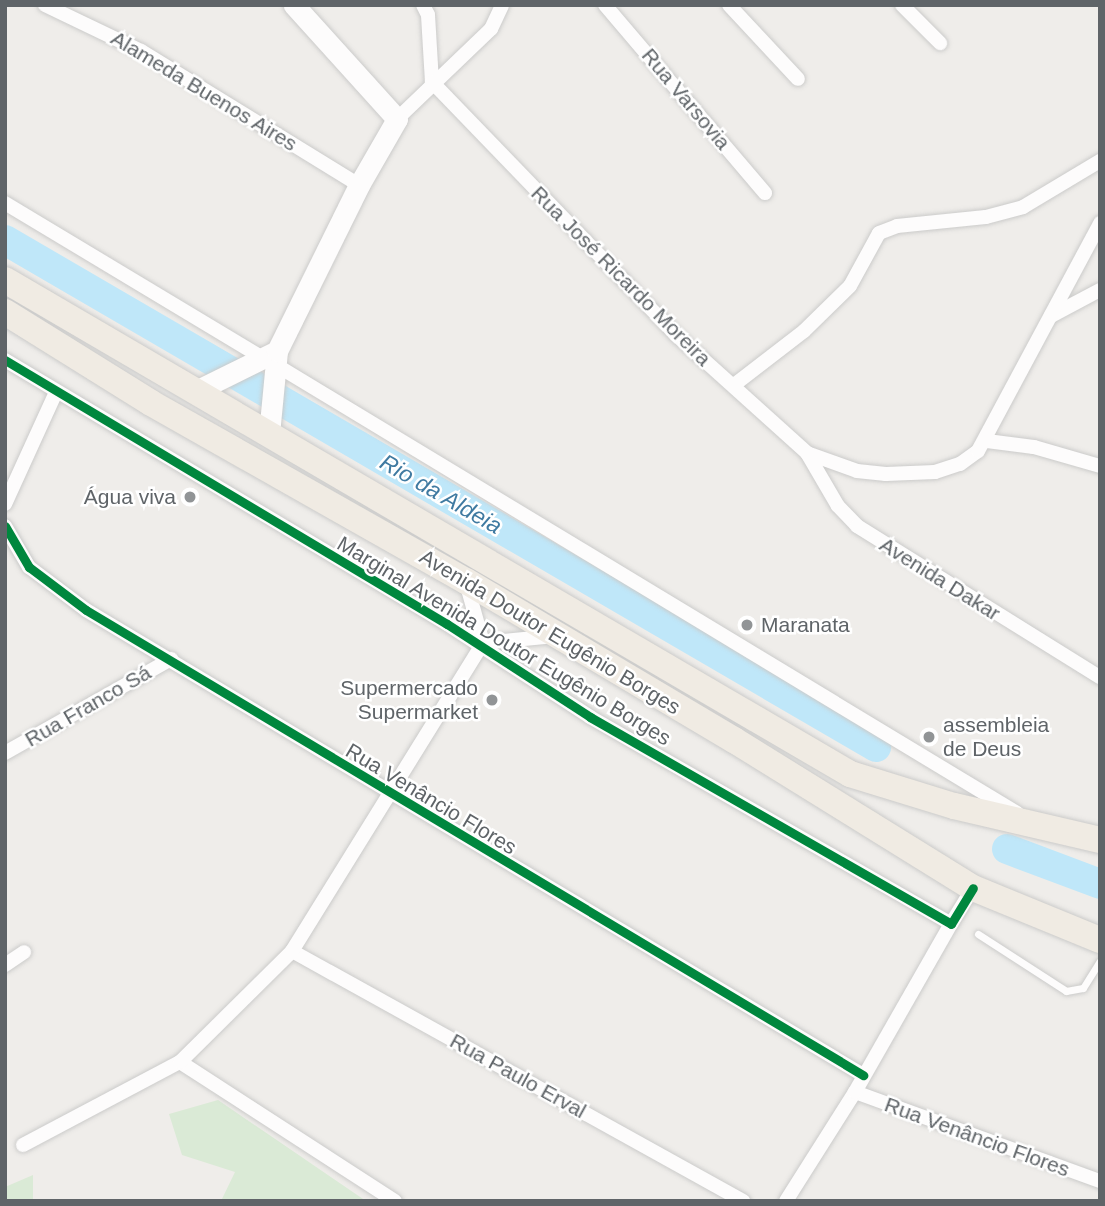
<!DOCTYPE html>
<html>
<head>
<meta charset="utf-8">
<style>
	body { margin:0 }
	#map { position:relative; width:1105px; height:1206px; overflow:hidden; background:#efedea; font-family:Helvetica,sans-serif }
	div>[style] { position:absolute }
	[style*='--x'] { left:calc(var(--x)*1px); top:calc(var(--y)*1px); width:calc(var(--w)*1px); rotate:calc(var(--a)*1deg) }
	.green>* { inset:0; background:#daead6 }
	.river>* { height:30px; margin:-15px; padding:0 15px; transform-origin:15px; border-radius:15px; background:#bfe7f9 }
	.roads { filter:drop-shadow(0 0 2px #cbcbca) drop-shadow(0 0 2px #cbcbca) }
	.lane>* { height:7px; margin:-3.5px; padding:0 3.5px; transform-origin:3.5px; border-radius:3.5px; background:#fdfcfc }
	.street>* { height:14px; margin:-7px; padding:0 7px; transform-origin:7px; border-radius:7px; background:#fdfcfc }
	.secondary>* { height:21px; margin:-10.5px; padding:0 10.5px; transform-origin:10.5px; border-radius:10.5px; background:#fdfcfc }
	.highway>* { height:26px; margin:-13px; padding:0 13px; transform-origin:13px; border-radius:13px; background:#f0ebe3 }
	.cycleway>* { height:9px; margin:-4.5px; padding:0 4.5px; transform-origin:4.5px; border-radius:4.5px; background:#00873e }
	.dots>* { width:19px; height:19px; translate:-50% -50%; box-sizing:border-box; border:4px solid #fff; border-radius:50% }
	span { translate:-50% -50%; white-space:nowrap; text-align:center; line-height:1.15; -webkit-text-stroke:5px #fff; paint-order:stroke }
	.street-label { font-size:21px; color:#5f6468 }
	.poi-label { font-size:21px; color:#5f6468 }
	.right { translate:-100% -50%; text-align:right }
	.left { translate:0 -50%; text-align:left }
	.water-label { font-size:23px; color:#3f7aa1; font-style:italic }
	.frame { position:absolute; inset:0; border:7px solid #5f6468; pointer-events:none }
</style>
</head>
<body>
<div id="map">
	<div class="green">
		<div style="clip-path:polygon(218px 1100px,366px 1201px,221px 1201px,235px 1172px,182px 1155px,169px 1114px)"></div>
		<div style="clip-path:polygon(33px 1175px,33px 1201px,5px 1201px,5px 1187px)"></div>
	</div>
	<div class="river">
		<div style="--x:5;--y:240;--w:1008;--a:30.2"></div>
		<div style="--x:1007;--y:849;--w:99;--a:20.6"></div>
	</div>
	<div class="roads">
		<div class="lane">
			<div style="--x:978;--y:934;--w:105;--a:32.9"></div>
			<div style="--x:1066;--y:991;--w:17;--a:-10"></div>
			<div style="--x:1083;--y:988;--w:32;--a:-58"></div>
		</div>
		<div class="street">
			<div style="--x:45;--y:5;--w:106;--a:25.6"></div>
			<div style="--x:141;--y:51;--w:256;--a:31.6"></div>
			<div style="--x:423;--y:5;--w:11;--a:63"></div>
			<div style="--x:428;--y:15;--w:67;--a:86.6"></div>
			<div style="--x:605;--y:5;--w:247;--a:49.6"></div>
			<div style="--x:729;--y:5;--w:101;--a:47"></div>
			<div style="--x:902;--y:5;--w:54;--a:45"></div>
			<div style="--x:432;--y:82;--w:350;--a:46"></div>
			<div style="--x:675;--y:334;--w:178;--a:42"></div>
			<div style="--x:807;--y:453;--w:61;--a:59.7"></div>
			<div style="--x:838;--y:506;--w:28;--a:46"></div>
			<div style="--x:857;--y:526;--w:286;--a:31.9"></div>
			<div style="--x:397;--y:119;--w:130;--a:-43.8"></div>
			<div style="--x:491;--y:29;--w:26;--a:-65"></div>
			<div style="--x:5;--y:203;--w:301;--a:31"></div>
			<div style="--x:1051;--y:316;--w:55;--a:-28"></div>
			<div style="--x:5;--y:360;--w:515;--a:30.85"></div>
			<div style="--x:447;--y:624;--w:171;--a:33"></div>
			<div style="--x:590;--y:717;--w:416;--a:29.8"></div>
			<div style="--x:951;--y:924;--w:42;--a:-58.6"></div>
			<div style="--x:276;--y:365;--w:866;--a:31.16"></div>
			<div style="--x:734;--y:385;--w:88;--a:-37.6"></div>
			<div style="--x:804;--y:331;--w:64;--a:-44.4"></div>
			<div style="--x:850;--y:286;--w:60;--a:-61.3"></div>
			<div style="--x:879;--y:233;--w:19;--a:-21"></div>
			<div style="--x:897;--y:226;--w:89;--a:-5.8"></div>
			<div style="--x:986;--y:217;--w:38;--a:-15"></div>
			<div style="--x:1023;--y:207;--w:90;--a:-30.9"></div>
			<div style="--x:987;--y:441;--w:47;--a:7.3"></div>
			<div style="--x:1034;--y:447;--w:69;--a:16.1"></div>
			<div style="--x:807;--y:453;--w:53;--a:19.8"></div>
			<div style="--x:857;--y:471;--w:29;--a:6"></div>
			<div style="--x:886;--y:474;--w:49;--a:-2.3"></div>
			<div style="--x:935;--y:472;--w:26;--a:-18"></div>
			<div style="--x:960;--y:464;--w:22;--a:-36"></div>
			<div style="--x:978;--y:451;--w:259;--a:-61.8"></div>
			<div style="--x:5;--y:504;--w:123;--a:-65.5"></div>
			<div style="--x:5;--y:526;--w:48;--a:59.7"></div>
			<div style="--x:29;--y:567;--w:71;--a:37"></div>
			<div style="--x:86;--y:610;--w:906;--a:30.9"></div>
			<div style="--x:483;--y:643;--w:72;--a:-5.6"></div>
			<div style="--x:5;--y:753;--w:191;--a:-29.5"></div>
			<div style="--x:292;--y:951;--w:516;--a:29"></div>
			<div style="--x:5;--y:965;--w:23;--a:-34"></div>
			<div style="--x:180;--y:1062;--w:256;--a:32.9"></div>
			<div style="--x:855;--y:1092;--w:261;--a:20"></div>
			<div style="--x:23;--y:1145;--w:178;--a:-27.9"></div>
			<div style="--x:180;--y:1062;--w:158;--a:-44.7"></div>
			<div style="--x:292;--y:951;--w:362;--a:-58.2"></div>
			<div style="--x:483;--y:643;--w:63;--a:-105.6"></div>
			<div style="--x:786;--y:1201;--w:129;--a:-57.7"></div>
			<div style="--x:855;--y:1092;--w:193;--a:-60.3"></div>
		</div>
		<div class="secondary">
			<div style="--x:196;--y:391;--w:90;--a:-26.3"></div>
			<div style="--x:269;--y:434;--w:83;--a:-84.5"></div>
			<div style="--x:277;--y:351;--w:185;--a:-63.7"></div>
			<div style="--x:359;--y:185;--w:76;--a:-60.1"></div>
			<div style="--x:397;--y:119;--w:154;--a:-132.1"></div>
		</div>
		<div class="highway">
			<div style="--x:5;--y:280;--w:979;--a:30.31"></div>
			<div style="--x:850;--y:774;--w:109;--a:17.1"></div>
			<div style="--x:954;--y:806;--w:150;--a:13.1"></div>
			<div style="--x:5;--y:312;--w:172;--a:31.9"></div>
			<div style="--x:151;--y:403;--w:362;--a:29.5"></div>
			<div style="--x:466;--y:581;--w:312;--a:30.7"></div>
			<div style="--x:734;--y:740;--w:281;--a:31.8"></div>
			<div style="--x:973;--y:888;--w:137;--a:22.3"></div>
		</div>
	</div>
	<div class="cycleway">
		<div style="--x:5;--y:360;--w:515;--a:30.85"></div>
		<div style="--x:447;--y:624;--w:171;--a:33"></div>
		<div style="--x:590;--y:717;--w:416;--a:29.8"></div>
		<div style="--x:951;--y:924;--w:42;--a:-58.6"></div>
		<div style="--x:5;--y:526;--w:48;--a:59.7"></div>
		<div style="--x:29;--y:567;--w:71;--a:37"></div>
		<div style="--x:86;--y:610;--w:906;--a:30.9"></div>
	</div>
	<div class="dots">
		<div style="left:190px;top:497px;background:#919496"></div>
		<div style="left:747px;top:625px;background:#919496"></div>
		<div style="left:492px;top:700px;background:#919496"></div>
		<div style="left:929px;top:737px;background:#919496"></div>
	</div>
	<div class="street-label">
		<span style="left:204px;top:91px;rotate:31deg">Alameda Buenos Aires</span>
		<span style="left:686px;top:99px;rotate:50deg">Rua Varsovia</span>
		<span style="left:621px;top:276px;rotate:45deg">Rua José Ricardo Moreira</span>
		<span style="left:940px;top:579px;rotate:32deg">Avenida Dakar</span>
		<span style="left:550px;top:632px;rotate:31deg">Avenida Doutor Eugênio Borges</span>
		<span style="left:504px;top:641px;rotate:31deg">Marginal Avenida Doutor Eugênio Borges</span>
		<span style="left:88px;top:706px;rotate:-30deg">Rua Franco Sá</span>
		<span style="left:431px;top:799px;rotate:31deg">Rua Venâncio Flores</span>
		<span style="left:518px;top:1076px;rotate:29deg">Rua Paulo Erval</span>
		<span style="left:977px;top:1137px;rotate:20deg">Rua Venâncio Flores</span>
	</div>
	<div class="poi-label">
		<span class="right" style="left:176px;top:497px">Água viva</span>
		<span class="left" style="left:761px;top:625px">Maranata</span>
		<span class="right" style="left:478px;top:700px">Supermercado<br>Supermarket</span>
		<span class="left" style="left:943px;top:737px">assembleia<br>de Deus</span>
	</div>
	<div class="water-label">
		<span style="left:441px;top:494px;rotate:30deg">Rio da Aldeia</span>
	</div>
	<div class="frame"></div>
</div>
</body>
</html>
